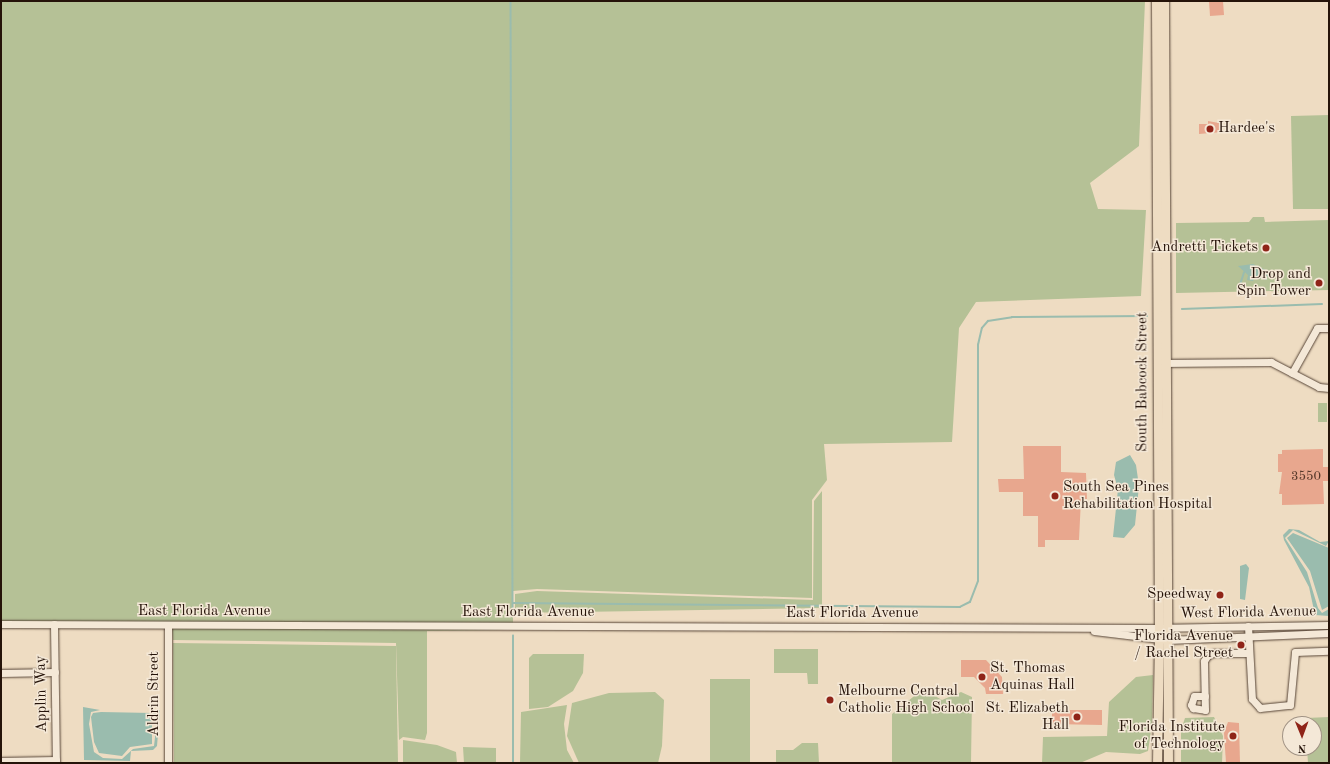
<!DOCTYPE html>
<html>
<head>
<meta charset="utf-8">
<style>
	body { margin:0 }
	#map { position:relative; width:1330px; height:764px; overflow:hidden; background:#eedcc2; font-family:"Old Standard TT",serif }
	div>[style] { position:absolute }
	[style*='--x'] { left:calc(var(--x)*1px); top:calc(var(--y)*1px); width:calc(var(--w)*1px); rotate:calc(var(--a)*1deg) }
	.green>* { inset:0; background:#b5c196 }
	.water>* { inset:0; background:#9abcae }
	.stream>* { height:1.5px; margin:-0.75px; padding:0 0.75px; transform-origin:0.75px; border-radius:0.75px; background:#9abcae }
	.building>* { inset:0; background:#e8a78e }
	.roads { filter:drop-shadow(0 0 1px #574537) drop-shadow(0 0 1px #574537) }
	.minor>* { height:7px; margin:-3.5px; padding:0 3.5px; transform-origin:3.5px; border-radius:3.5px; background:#f4e8d7 }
	.major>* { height:9px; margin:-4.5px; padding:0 4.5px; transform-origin:4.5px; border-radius:4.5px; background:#eedcc2 }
	.dots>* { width:11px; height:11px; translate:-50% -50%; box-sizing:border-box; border:2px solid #f4e8d7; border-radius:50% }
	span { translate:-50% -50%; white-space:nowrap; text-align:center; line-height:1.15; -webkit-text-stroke:3px #f4e8d7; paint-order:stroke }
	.number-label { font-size:13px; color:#56382a }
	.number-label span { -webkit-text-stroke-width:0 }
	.poi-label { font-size:15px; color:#251309 }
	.left { translate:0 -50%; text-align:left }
	.right { translate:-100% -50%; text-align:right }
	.street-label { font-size:15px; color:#251309 }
	.frame { position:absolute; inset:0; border:2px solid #251309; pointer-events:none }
	.north { position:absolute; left:1282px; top:716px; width:40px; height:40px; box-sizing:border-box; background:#f4e8d7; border:1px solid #a19385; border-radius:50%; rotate:179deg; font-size:11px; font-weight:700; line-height:16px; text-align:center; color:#251309 }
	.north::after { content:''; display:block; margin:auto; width:14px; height:18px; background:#8f2418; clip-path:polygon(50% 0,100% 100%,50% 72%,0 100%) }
</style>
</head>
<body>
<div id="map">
	<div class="green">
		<div style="clip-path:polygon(1px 1px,1145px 1px,1139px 146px,1090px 183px,1098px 209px,1146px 210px,1141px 296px,976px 302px,959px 328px,952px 442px,824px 444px,827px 480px,812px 500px,812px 598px,537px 589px,513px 591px,513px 626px,1px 624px)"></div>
		<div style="clip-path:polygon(1329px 115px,1329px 209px,1293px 209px,1291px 116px)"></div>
		<div style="clip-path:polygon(1253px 217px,1264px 217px,1265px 222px,1329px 220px,1329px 290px,1176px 293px,1176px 223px,1249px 222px)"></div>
		<div style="clip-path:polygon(1318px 403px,1327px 403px,1327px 422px,1318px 422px)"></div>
		<div style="clip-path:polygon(822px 491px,822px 608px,515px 613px,515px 594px,537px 591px,813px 600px,814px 501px)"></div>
		<div style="clip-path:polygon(172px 628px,503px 629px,503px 630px,427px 631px,427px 733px,425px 740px,403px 737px,399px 740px,396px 643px,173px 640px)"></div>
		<div style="clip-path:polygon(173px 643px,396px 646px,398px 763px,174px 763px)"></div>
		<div style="clip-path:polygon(774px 649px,818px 649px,818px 684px,808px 684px,807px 673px,774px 673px)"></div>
		<div style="clip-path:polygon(533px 654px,584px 654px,583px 673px,573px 691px,548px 707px,529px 709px,529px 658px)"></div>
		<div style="clip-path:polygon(1153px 675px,1152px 724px,1148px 751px,1140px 754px,1106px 752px,1080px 763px,1042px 763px,1043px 737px,1107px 736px,1109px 702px,1136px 677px)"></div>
		<div style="clip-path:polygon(710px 679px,750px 679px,750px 763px,710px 763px)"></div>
		<div style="clip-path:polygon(655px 692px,664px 700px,662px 746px,658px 763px,579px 763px,567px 736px,572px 703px,609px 693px)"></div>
		<div style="clip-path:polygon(928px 692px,942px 700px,961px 692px,972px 697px,971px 763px,892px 763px,892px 714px,918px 693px)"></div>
		<div style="clip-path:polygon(567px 705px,564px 724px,567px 750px,574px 763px,520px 763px,521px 712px)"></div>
		<div style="clip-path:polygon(1214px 717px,1223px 736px,1222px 763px,1181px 763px,1181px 730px,1185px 718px)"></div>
		<div style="clip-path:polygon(1329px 717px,1329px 763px,1308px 763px,1307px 748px,1314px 748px,1314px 724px,1307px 724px,1306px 718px)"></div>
		<div style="clip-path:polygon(403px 740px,437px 745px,456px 752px,457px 763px,403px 763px)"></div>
		<div style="clip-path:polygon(802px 743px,818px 743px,819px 763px,776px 762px,776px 750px,793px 750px)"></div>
		<div style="clip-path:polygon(463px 747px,496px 748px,496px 763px,464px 763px)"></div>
	</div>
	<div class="water">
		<div style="clip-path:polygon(1253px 264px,1268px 271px,1267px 280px,1255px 277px,1253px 281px,1247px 280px,1248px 275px,1238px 266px)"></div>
		<div style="clip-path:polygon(1130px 455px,1136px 465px,1139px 486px,1135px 525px,1124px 538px,1113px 537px,1118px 489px,1114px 475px,1116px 462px)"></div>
		<div style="clip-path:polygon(1289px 529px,1299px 530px,1320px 542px,1329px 541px,1326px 546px,1293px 530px,1285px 538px,1307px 572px,1318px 608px,1322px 613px,1329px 609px,1329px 616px,1315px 615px,1309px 587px,1284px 540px,1283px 535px)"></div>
		<div style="clip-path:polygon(1293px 533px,1329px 548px,1329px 606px,1322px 610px,1310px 571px,1287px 538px)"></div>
		<div style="clip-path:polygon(1246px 564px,1249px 568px,1245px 600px,1240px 599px,1240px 566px)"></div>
		<div style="clip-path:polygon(83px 707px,100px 710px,91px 712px,89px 724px,94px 752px,103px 758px,122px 759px,133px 749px,154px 746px,157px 720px,151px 710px,160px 710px,157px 746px,153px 750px,131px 751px,130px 761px,84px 760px)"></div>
		<div style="clip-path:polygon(101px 712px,152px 713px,152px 744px,130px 747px,122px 756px,99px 753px,94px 742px,91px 717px,93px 713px)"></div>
	</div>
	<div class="stream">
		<div style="--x:511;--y:1;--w:615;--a:89.81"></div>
		<div style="--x:1239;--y:288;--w:16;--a:-72"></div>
		<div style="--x:1182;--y:309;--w:140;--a:-2"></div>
		<div style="--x:513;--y:603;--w:447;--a:0.5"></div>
		<div style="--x:960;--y:607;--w:11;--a:-27"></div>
		<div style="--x:970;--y:602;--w:22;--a:-69"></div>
		<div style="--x:978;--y:581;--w:236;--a:-90"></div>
		<div style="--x:978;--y:345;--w:17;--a:-77"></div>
		<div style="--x:982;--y:328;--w:9;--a:-49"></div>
		<div style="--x:988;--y:321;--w:24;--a:-9"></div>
		<div style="--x:1012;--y:317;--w:135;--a:-0.4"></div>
		<div style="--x:513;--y:763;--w:127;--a:-90"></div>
	</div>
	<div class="building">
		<div style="clip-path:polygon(1209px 1px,1223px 1px,1224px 15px,1210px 16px)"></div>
		<div style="clip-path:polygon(1208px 121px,1219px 123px,1222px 132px,1199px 134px,1199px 124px,1208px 124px)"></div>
		<div style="clip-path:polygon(1023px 446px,1061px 446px,1061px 472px,1086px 473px,1087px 499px,1081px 499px,1079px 540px,1045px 540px,1045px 547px,1038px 547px,1038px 516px,1023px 516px,1023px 492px,999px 492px,998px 479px,1024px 479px)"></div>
		<div style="clip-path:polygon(1323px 449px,1323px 467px,1329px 467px,1329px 481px,1323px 481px,1324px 504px,1282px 505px,1282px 494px,1279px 494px,1282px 472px,1278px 472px,1278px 454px,1282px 454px,1282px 450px)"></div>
		<div style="clip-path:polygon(961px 660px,986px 660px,1002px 677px,1003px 694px,986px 694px,985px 688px,974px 677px,961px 677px)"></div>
		<div style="clip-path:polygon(1052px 710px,1102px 710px,1102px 725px,1052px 724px)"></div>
		<div style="clip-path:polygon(1228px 722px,1239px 723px,1240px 763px,1226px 763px,1224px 733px)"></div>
	</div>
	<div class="roads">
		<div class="minor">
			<div style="--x:1161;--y:363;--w:110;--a:-0.5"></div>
			<div style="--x:1271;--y:362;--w:54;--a:27.5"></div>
			<div style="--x:1319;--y:387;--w:10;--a:6"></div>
			<div style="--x:1292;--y:373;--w:51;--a:-60.9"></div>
			<div style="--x:1317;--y:328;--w:12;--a:0"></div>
			<div style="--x:1;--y:624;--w:1152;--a:0.2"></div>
			<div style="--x:1153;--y:628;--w:176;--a:-1"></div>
			<div style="--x:54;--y:624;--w:139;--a:89.2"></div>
			<div style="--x:168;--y:625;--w:138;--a:90"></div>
			<div style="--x:1248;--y:626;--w:73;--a:86.9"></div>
			<div style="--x:1252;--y:699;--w:12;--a:48"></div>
			<div style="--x:1260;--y:708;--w:30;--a:-6"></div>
			<div style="--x:1290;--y:705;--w:53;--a:-84.6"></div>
			<div style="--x:1295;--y:652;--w:34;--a:-2"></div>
			<div style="--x:1094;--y:631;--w:75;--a:6.9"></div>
			<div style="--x:1168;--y:640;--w:161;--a:-2.5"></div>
			<div style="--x:1;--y:673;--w:54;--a:-1.1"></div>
			<div style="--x:1205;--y:696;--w:11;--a:180"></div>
			<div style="--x:1194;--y:696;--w:9;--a:108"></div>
			<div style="--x:1191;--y:705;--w:4;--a:56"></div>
			<div style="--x:1193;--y:708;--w:12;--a:9"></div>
			<div style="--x:1205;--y:710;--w:49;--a:-91.2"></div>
			<div style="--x:1204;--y:661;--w:6;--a:-59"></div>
			<div style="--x:1207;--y:656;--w:7;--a:-27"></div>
			<div style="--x:1213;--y:653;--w:35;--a:0"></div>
			<div style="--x:1;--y:761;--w:55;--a:-1"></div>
		</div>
		<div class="major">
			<div style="--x:1156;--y:1;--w:636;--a:89.73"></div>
			<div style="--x:1159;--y:637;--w:126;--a:90.9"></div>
			<div style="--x:1164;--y:1;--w:762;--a:89.7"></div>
		</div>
	</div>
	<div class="dots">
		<div style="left:1210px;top:129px;background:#8f2418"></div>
		<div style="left:1266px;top:248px;background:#8f2418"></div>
		<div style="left:1319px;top:283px;background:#8f2418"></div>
		<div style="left:1055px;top:496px;background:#8f2418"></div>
		<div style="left:1220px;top:595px;background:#8f2418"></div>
		<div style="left:1241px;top:645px;background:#8f2418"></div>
		<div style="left:982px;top:677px;background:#8f2418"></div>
		<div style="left:830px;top:700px;background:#8f2418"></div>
		<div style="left:1077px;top:717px;background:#8f2418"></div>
		<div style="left:1233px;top:736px;background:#8f2418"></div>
	</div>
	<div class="number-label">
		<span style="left:1306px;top:477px">3550</span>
	</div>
	<div class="poi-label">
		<span class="left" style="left:1218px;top:129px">Hardee's</span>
		<span class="right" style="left:1258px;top:248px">Andretti Tickets</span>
		<span class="right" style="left:1311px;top:283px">Drop and<br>Spin Tower</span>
		<span class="left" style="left:1063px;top:496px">South Sea Pines<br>Rehabilitation Hospital</span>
		<span class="right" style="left:1212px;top:595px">Speedway</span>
		<span class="right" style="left:1233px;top:645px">Florida Avenue<br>/ Rachel Street</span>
		<span class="left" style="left:990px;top:677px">St. Thomas<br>Aquinas Hall</span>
		<span class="left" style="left:838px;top:700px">Melbourne Central<br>Catholic High School</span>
		<span class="right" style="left:1069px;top:717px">St. Elizabeth<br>Hall</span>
		<span class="right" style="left:1225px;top:736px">Florida Institute<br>of Technology</span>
	</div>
	<div class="street-label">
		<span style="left:1143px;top:382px;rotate:-90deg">South Babcock Street</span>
		<span style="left:204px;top:612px">East Florida Avenue</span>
		<span style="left:528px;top:613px">East Florida Avenue</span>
		<span style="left:1248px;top:613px;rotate:-1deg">West Florida Avenue</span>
		<span style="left:852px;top:614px">East Florida Avenue</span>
		<span style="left:42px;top:694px;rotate:-91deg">Applin Way</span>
		<span style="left:155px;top:694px;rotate:-90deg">Aldrin Street</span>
	</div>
	<div class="frame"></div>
	<div class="north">N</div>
</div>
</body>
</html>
